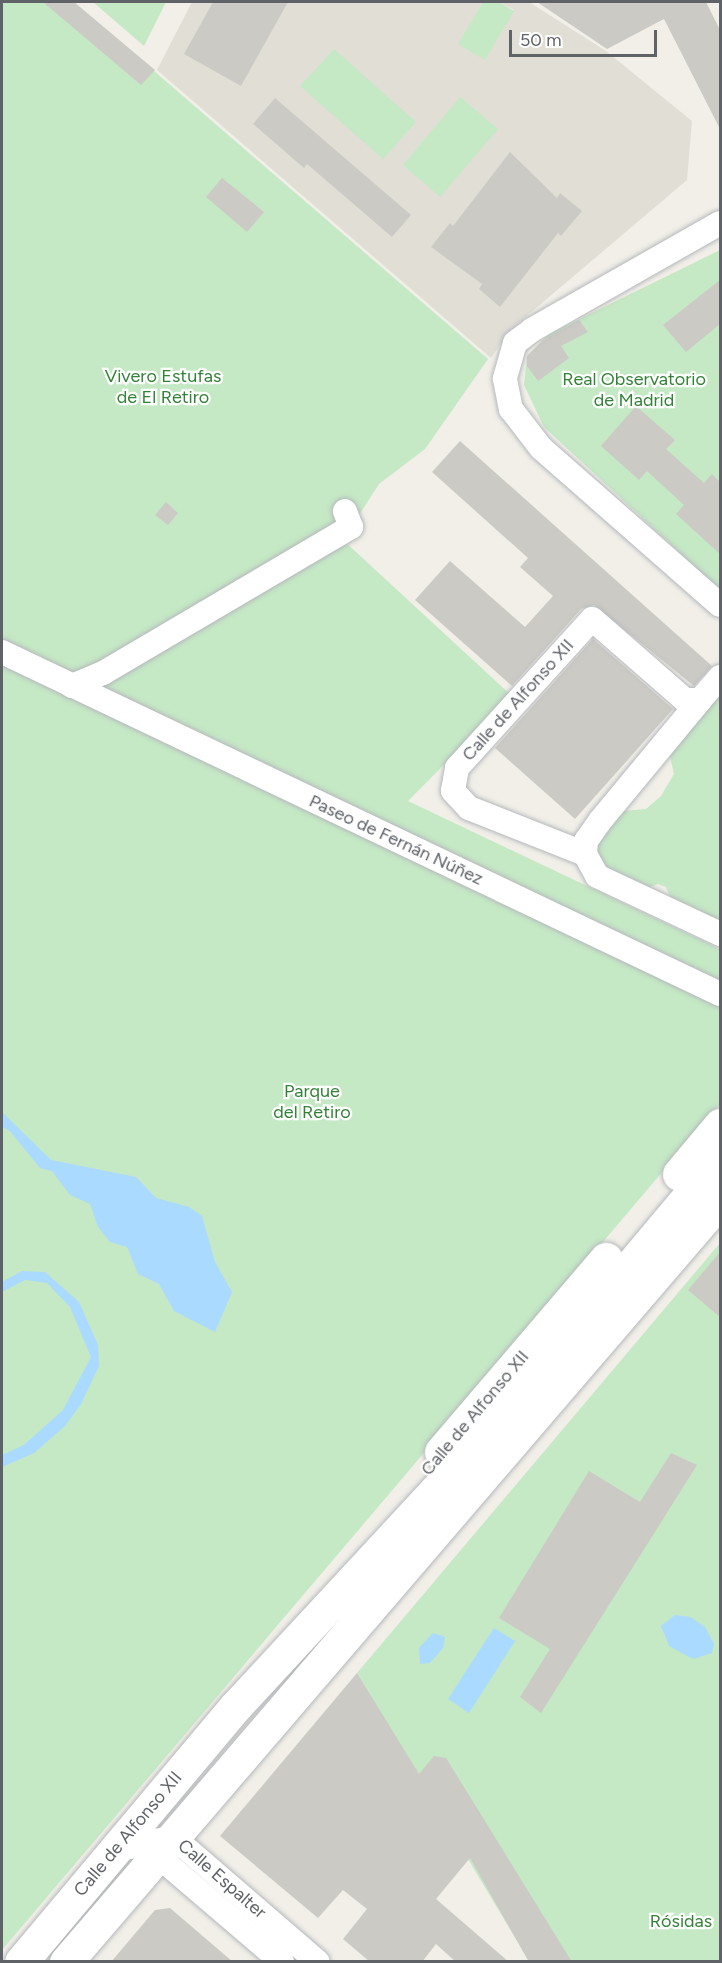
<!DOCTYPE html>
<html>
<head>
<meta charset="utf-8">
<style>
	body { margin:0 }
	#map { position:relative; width:722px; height:1963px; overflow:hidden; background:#f1efe8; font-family:Figtree,sans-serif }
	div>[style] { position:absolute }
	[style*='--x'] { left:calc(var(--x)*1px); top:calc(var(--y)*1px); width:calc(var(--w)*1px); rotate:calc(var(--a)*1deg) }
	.education>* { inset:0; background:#e1ded6 }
	.green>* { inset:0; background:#c5e8c5 }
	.water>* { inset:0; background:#aadaff }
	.building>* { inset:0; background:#cccac5 }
	.roads { filter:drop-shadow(0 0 2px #b5b8bc) drop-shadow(0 0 2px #b5b8bc) }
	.street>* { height:24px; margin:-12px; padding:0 12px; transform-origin:12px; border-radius:12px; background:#fff }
	.secondary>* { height:33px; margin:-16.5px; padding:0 16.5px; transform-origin:16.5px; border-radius:16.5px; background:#fff }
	span { translate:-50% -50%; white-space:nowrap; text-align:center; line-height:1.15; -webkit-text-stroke:4.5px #fff; paint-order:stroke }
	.park-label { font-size:18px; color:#348238 }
	.street-label { font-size:18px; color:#5f6368 }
	.frame { position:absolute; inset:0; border:3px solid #5f6368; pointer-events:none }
	.scale { position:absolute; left:509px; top:30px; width:148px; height:27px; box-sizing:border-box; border:3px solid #5f6368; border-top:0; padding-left:8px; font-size:18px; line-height:21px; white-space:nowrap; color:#5f6368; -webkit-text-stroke:4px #fff; paint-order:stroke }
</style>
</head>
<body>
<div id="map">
	<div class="education">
		<div style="clip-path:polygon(192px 2px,483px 2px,459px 44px,514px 10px,499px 2px,529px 2px,606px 51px,692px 121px,687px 180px,509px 331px,491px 358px,157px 70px)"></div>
	</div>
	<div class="green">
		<div style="clip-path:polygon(2px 2px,74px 2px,488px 359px,425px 449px,379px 484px,343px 540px,512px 696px,408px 801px,720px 949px,720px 1104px,2px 1950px)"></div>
		<div style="clip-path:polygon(93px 2px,166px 2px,144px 46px)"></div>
		<div style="clip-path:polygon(483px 2px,499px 2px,514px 11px,485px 60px,458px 44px)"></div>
		<div style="clip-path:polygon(334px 49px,416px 122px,383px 159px,300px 86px)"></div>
		<div style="clip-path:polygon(460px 97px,498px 129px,440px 197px,403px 165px)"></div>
		<div style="clip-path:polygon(720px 250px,720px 590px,544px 427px,524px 385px,527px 356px,549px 334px)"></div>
		<div style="clip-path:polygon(720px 695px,720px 928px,671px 899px,666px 887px,658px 884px,648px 888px,604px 872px,597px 860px,597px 842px,623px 811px,646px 809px,661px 796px,674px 774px,669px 752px)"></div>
		<div style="clip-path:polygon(720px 1243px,720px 1961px,529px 1961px,357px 1673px)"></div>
	</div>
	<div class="water">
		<div style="clip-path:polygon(2px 1112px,51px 1160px,136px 1177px,156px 1198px,189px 1207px,202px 1216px,215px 1262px,232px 1292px,215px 1332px,174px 1311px,159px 1284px,138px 1274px,127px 1247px,110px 1242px,98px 1227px,90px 1204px,70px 1195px,52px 1171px,40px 1168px,10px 1131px,2px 1127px)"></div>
		<div style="clip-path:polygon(22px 1271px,45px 1272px,79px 1302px,98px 1345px,99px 1366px,81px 1404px,65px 1426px,34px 1453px,2px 1467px,2px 1455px,24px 1445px,63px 1410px,91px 1357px,70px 1307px,47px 1283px,25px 1280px,2px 1292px,2px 1282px)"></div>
		<div style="clip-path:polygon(675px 1615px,690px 1617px,705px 1627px,714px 1644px,712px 1653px,693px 1659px,669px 1646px,661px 1626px)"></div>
		<div style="clip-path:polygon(494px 1628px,515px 1641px,469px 1713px,448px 1699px)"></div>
		<div style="clip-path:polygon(433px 1633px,445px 1637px,443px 1648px,430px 1663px,420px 1664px,419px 1648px)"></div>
	</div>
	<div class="building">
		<div style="clip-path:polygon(43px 2px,74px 2px,155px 70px,141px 85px)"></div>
		<div style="clip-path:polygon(213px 2px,288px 2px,241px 86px,184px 54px)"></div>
		<div style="clip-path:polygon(537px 2px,706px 2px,720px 30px,720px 129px,664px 19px,607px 49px)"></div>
		<div style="clip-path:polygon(275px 98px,411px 215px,392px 237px,307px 164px,304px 168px,253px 124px)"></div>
		<div style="clip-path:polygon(510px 152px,557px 198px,560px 193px,582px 211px,561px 236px,558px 233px,500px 307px,479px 289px,482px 284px,431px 247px,450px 223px,453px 226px)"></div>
		<div style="clip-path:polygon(222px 178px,264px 212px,247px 232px,206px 197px)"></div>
		<div style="clip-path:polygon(720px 280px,720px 324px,686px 352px,663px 325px)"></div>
		<div style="clip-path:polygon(579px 320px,588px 332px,561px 346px,569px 358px,538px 381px,527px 366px,527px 356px,542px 341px)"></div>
		<div style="clip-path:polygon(636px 406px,675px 440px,666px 449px,686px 467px,704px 483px,712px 474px,720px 482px,720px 554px,676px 514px,684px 505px,647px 471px,639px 480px,601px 446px)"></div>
		<div style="clip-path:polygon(460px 441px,712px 666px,694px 686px,594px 605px,581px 609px,512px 686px,415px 600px,450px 561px,525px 627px,553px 596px,520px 567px,528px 558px,432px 472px)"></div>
		<div style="clip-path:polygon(166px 502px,178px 513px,168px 525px,155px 515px)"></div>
		<div style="clip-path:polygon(593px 639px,673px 709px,575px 819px,495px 748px)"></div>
		<div style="clip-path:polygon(720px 1252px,720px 1317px,688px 1290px)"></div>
		<div style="clip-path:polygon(671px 1453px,697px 1465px,541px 1713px,520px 1697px,550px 1649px,499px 1618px,589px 1471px,640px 1502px)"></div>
		<div style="clip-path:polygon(357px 1673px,419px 1774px,434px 1756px,446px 1758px,572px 1962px,529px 1962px,470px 1858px,436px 1899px,509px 1962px,456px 1962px,436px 1944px,422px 1962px,370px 1962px,343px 1939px,367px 1909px,343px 1890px,318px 1918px,220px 1836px)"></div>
		<div style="clip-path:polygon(170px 1908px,233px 1962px,111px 1962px,155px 1910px)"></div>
	</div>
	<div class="roads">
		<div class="street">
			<div style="--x:720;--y:223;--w:216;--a:150.4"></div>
			<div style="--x:532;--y:330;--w:21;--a:143"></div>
			<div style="--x:515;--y:343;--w:37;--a:106"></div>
			<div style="--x:505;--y:379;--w:31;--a:79"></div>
			<div style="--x:511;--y:409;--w:49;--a:52.4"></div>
			<div style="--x:541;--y:448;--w:238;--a:41.3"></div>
			<div style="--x:2;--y:652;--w:795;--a:25.47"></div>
			<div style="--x:720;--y:677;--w:30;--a:131"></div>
			<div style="--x:700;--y:700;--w:15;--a:180"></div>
			<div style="--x:685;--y:700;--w:123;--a:-138.9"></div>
			<div style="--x:592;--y:619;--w:201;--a:132.2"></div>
			<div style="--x:457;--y:768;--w:23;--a:100"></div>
			<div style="--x:453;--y:791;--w:23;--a:47"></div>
			<div style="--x:469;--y:808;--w:125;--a:21.6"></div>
			<div style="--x:585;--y:854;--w:25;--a:61"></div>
			<div style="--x:597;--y:876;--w:136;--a:25.2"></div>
			<div style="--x:72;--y:686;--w:34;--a:-23"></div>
			<div style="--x:103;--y:673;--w:288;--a:-30.5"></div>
			<div style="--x:351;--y:527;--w:17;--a:-111"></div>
			<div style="--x:585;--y:854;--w:13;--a:-86"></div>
			<div style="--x:586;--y:841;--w:24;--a:-55"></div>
			<div style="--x:600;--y:821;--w:157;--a:-50.4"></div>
			<div style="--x:112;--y:1851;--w:63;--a:-12.9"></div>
			<div style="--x:173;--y:1837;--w:191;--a:40.8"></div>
			<div style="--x:158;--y:1856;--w:163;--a:40.5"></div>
		</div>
		<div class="secondary">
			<div style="--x:679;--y:1174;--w:64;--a:-50.1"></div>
			<div style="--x:441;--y:1452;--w:254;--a:-49.5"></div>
			<div style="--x:21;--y:1962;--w:334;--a:-50"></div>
			<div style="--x:236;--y:1706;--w:399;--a:-47.2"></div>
			<div style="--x:507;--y:1413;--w:331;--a:-50"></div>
			<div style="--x:66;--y:1962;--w:1004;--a:-49.36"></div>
		</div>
	</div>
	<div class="park-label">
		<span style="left:163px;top:387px">Vivero Estufas<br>de El Retiro</span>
		<span style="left:634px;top:390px">Real Observatorio<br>de Madrid</span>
		<span style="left:312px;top:1102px">Parque<br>del Retiro</span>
		<span style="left:681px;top:1921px">Rósidas</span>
	</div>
	<div class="street-label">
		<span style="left:518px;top:700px;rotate:-48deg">Calle de Alfonso XII</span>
		<span style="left:396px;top:840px;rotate:25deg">Paseo de Fernán Núñez</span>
		<span style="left:475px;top:1413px;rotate:-50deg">Calle de Alfonso XII</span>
		<span style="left:128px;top:1834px;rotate:-50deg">Calle de Alfonso XII</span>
		<span style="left:222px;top:1879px;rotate:41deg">Calle Espalter</span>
	</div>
	<div class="frame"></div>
	<div class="scale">50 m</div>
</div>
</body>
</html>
